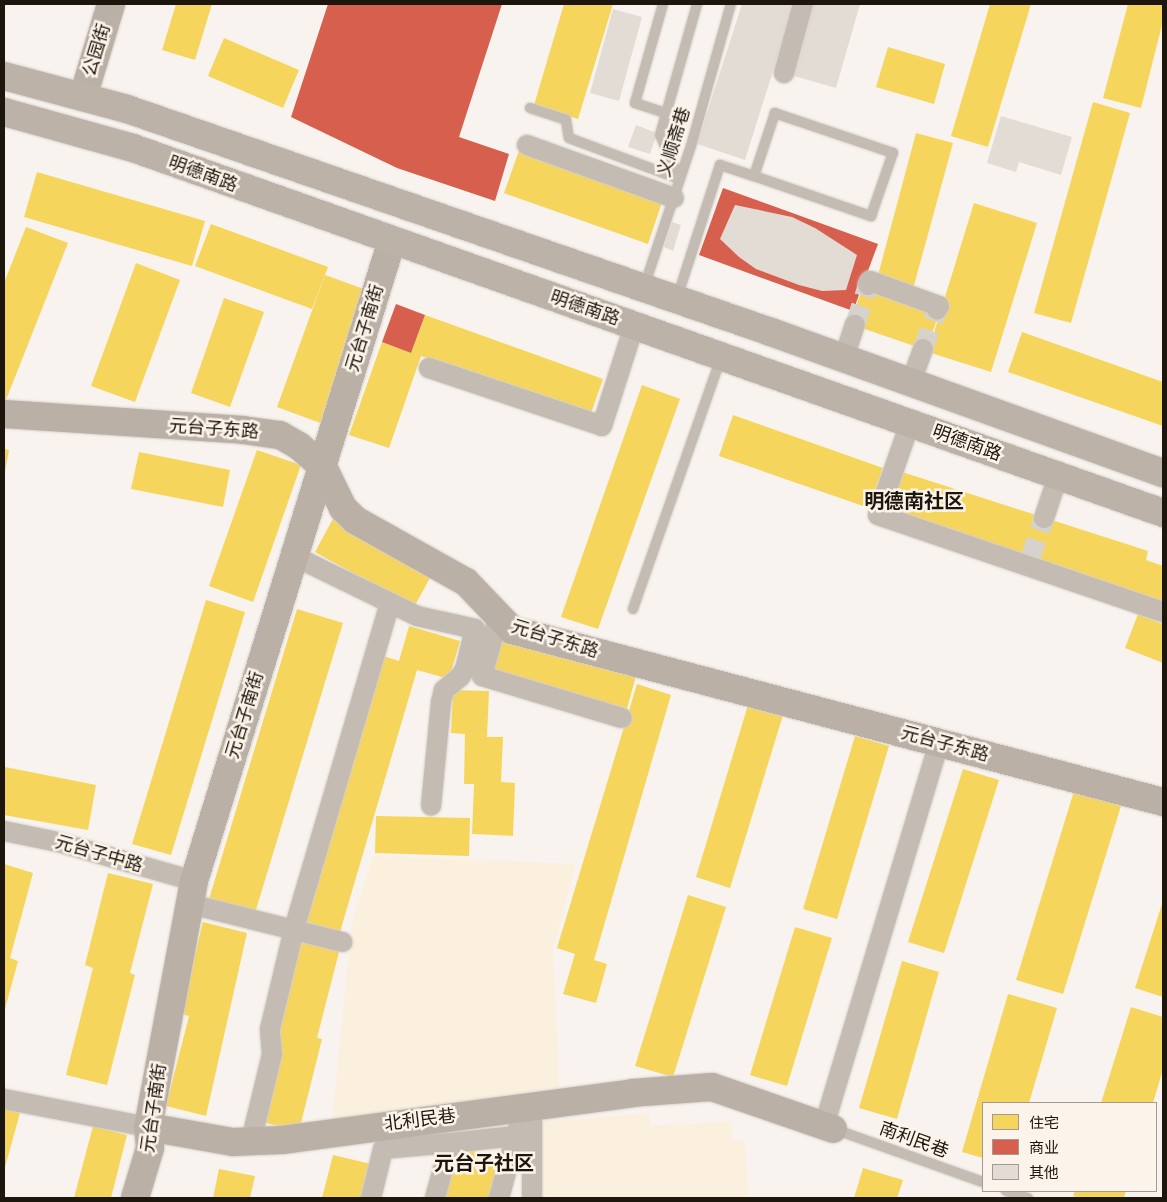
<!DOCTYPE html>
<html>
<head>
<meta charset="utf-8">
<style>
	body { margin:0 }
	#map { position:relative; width:1167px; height:1202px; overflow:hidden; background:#f8f3ee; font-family:"Fira Sans","Noto Sans SC",sans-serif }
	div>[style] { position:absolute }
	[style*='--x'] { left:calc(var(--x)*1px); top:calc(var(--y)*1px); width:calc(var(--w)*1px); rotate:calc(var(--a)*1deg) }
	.built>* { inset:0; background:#fbefde }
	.homes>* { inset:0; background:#f6d55c }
	.shops>* { inset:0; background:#d6604d }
	.building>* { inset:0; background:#e2dcd4 }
	.street-tunnel>* { height:20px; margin-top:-10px; transform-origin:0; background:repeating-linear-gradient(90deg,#d7d2cc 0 20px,transparent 0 30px) }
	.roads { filter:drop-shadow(0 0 1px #d4d0cb) drop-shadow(0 0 1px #d4d0cb) }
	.lane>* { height:10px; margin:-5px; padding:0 5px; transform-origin:5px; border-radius:5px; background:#c4bcb3 }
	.street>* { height:20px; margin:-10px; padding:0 10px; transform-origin:10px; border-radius:10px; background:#c4bcb3 }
	.secondary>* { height:28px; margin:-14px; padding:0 14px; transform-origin:14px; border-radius:14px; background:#bbb0a6 }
	.primary>* { height:28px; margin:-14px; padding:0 14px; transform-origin:14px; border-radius:14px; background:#bcb2a8 }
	span { translate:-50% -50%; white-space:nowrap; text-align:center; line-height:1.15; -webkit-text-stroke:5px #fcf4ea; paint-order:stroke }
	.street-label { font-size:18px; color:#1d160c }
	.quarter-label { font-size:20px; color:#1d160c; font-weight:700 }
	.frame { position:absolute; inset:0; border:5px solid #1d160c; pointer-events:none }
	.legend { position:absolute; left:982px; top:1102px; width:175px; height:90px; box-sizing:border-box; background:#fcf4ea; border:1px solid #a39b91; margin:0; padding:6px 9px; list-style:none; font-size:15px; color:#1d160c }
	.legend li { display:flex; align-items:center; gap:10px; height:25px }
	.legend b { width:25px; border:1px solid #a39b91 }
</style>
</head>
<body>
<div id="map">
	<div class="built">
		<div style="clip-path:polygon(373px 856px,576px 864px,553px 948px,559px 1087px,332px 1122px,352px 924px)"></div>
		<div style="clip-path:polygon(649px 1113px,651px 1126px,731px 1121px,732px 1142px,745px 1141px,748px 1198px,538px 1198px,538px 1122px)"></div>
	</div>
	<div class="homes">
		<div style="clip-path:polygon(176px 4px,212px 4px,195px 60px,162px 50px)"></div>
		<div style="clip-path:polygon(564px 4px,613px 4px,578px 119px,534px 105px)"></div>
		<div style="clip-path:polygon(990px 4px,1031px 4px,988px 147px,951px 136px)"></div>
		<div style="clip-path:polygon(1128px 4px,1163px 4px,1163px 21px,1141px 108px,1103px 98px)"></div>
		<div style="clip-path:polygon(224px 38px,299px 70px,283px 108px,208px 76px)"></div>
		<div style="clip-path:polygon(888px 47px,945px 64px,934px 104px,876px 87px)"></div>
		<div style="clip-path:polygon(1093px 102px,1130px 113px,1071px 323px,1034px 313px)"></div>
		<div style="clip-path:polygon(916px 133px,953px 143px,913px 289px,877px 279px)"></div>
		<div style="clip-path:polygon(520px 148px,663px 199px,648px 244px,504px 193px)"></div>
		<div style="clip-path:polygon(37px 172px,205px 221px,192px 266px,24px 217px)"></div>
		<div style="clip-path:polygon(974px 203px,1037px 223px,991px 372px,928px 352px)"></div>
		<div style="clip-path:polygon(211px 224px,328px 267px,312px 309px,195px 266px)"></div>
		<div style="clip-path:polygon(26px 227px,68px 243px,4px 405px,4px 283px)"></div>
		<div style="clip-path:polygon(136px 263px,180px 280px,135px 402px,91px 386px)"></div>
		<div style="clip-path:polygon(325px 275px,372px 292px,323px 424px,277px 407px)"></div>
		<div style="clip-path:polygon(864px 284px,940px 311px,926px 350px,850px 324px)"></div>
		<div style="clip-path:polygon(224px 298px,264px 312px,230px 407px,191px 393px)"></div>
		<div style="clip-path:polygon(425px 315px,603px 379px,590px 416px,421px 356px,389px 448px,349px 435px,382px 342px,411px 353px)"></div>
		<div style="clip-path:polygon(1022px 332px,1163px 382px,1163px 426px,1008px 372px)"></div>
		<div style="clip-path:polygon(642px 385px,680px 399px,598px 629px,561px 617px)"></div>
		<div style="clip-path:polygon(733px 415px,883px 468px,869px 508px,719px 456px)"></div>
		<div style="clip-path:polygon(4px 449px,9px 450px,5px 472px,4px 472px)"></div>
		<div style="clip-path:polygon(257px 450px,301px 465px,253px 602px,209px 586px)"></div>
		<div style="clip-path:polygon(139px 452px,230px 470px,223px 507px,131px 489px)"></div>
		<div style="clip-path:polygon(899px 471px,1148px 551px,1146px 560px,1163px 566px,1163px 602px,886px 512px)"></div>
		<div style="clip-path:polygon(336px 513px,435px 569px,414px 607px,315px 552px)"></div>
		<div style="clip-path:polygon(206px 600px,245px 612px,171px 855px,132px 844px)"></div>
		<div style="clip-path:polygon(297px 609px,343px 623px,255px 913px,209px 899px)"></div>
		<div style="clip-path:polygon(1138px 614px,1163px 624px,1163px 663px,1125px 648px)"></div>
		<div style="clip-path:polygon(409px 626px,460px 641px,449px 679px,417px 670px,340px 932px,303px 921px,380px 655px,399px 661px)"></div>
		<div style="clip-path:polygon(500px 636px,636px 676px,626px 712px,489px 672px)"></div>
		<div style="clip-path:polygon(637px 684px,671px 695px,594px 960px,607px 964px,596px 1003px,563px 994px,575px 954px,557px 948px)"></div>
		<div style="clip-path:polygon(453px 690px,489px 691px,487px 737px,503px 737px,501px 782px,515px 783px,513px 836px,472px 834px,474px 784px,464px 784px,465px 734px,451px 733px)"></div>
		<div style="clip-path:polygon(748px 705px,783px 715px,730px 888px,696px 877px)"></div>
		<div style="clip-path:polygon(855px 736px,889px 746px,837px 919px,803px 909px)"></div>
		<div style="clip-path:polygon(5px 767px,96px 785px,88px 830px,4px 815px)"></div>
		<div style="clip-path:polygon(963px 769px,999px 780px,944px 953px,908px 942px)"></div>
		<div style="clip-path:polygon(1074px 791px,1121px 806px,1063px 994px,1016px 980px)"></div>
		<div style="clip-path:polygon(376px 816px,470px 818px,469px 856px,375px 853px)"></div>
		<div style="clip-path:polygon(4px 864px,33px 873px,10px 958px,18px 961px,4px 1013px)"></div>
		<div style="clip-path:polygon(108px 873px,153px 884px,130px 973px,135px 975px,107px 1085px,66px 1075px,93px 968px,85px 965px)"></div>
		<div style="clip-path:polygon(688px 895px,726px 907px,673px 1077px,635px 1066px)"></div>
		<div style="clip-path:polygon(1163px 901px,1163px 997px,1135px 988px)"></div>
		<div style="clip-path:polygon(203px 922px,247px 933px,206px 1116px,166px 1106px,189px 1016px,180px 1014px)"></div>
		<div style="clip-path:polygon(795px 927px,832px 938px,787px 1086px,750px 1075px)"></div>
		<div style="clip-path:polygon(295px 937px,340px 948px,317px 1038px,322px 1039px,299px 1131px,258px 1121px,281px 1032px,272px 1030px)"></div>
		<div style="clip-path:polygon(902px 961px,939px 972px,897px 1119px,859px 1108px)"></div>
		<div style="clip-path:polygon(1008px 994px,1057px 1008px,1029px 1103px,983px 1103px,983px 1158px,962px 1152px)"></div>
		<div style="clip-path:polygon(1131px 1007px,1163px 1017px,1163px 1069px,1153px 1103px,1101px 1103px)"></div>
		<div style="clip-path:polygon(4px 1108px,20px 1113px,4px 1171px)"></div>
		<div style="clip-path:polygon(93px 1126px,127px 1135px,111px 1198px,74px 1198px)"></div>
		<div style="clip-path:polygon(458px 1146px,501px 1158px,490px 1198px,444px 1198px)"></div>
		<div style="clip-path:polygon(333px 1155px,371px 1164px,363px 1198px,322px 1198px)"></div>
		<div style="clip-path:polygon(863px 1168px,903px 1180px,897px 1198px,854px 1198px)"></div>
		<div style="clip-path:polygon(219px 1169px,255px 1176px,250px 1198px,213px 1198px)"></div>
		<div style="clip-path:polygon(1075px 1191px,1126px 1191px,1124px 1198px,1081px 1198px,1073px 1196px)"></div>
	</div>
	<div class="shops">
		<div style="clip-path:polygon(328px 4px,502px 4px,459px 137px,509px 154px,495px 201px,397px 168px,291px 117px)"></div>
		<div style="clip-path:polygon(723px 188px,878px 244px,853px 311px,699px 255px)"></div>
		<div style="clip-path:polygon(396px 304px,425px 315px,411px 353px,382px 342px)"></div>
	</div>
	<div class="building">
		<div style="clip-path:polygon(742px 4px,794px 4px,745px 160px,697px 144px)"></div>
		<div style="clip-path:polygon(814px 4px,860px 4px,836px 88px,794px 76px)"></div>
		<div style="clip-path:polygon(613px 9px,642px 17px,619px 101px,590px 93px)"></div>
		<div style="clip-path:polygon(1001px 116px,1072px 137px,1061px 175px,1019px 162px,1016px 172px,987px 163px)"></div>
		<div style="clip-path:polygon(636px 125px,657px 133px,650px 154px,628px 147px)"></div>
		<div style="clip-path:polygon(735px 205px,792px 217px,815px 228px,857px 255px,846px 290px,822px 291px,799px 285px,756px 269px,739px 257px,720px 239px)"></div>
		<div style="clip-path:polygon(672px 222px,681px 225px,673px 251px,664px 247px)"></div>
	</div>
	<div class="street-tunnel">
		<div style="--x:855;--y:325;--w:42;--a:-72"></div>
		<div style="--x:923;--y:349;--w:41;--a:-70.3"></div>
		<div style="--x:1030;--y:559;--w:43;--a:-71.1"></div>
	</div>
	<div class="roads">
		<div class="lane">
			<div style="--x:663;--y:4;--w:103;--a:105.8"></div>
			<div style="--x:635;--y:103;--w:33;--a:18"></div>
			<div style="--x:530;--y:108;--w:38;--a:18"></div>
			<div style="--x:566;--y:120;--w:18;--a:81"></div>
			<div style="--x:569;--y:138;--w:118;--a:20.3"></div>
			<div style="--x:680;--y:179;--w:48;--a:-114.4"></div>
			<div style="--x:660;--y:135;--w:136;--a:-74.2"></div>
			<div style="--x:644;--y:287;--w:149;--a:-71.6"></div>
			<div style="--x:691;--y:146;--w:148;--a:-74.3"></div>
			<div style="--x:677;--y:298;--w:140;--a:-72.1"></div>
			<div style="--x:720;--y:165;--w:36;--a:18"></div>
			<div style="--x:754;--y:176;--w:124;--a:18.9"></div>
			<div style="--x:871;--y:216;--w:67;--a:-70.8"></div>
			<div style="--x:893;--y:153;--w:125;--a:-161.3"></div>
			<div style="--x:775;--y:113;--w:66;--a:108.4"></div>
			<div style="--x:633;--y:609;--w:266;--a:-70.7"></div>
			<div style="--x:834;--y:1129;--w:158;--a:19.6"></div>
			<div style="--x:1006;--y:1191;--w:23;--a:18"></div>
		</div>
		<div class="street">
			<div style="--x:784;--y:73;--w:72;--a:-74.6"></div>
			<div style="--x:527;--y:145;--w:156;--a:19.8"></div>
			<div style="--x:868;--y:285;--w:4;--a:-63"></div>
			<div style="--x:870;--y:281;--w:73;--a:19.9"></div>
			<div style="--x:939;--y:306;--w:4;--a:117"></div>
			<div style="--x:844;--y:358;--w:35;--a:-72"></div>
			<div style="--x:429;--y:368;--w:182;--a:18.5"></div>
			<div style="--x:602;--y:426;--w:105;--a:-72.3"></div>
			<div style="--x:911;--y:382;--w:35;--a:-70"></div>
			<div style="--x:910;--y:423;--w:97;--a:109.2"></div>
			<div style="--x:878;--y:515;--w:301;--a:18.8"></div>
			<div style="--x:1044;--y:518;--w:44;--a:-71.6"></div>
			<div style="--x:294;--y:556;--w:137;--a:26"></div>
			<div style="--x:417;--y:616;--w:59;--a:12.6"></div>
			<div style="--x:475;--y:629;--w:41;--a:104"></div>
			<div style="--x:465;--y:669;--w:9;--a:122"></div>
			<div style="--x:460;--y:677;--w:21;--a:141"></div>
			<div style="--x:444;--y:690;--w:12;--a:104"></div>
			<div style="--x:441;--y:702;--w:104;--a:95.5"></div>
			<div style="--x:498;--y:618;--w:60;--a:105.4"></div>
			<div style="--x:482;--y:676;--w:146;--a:16.7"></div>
			<div style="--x:4;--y:831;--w:55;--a:11.5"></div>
			<div style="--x:58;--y:842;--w:141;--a:16"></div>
			<div style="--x:190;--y:904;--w:157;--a:14"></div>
			<div style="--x:4;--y:1099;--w:147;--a:11"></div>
			<div style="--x:824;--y:1126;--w:401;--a:-73.3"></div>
			<div style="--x:251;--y:1141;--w:89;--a:-76.4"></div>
			<div style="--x:272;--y:1054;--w:25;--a:-95"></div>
			<div style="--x:270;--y:1029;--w:103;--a:-76.5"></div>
			<div style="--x:294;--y:929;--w:340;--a:-73.6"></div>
			<div style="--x:371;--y:1198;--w:50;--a:-76.2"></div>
			<div style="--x:383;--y:1149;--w:67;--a:-5.1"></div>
			<div style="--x:435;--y:1198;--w:57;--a:-74.7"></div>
			<div style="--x:450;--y:1143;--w:66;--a:-6.1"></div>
			<div style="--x:499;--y:1198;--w:76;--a:-74.7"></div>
			<div style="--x:532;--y:1198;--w:92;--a:-90"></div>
		</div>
		<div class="secondary">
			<div style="--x:83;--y:97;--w:97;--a:-73.2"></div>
			<div style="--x:4;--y:414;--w:240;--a:3.8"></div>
			<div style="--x:243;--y:430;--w:37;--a:8"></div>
			<div style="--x:280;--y:435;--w:22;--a:30"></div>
			<div style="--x:299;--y:446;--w:32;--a:41"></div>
			<div style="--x:323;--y:467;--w:46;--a:64"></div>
			<div style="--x:343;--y:508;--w:17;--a:45"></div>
			<div style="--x:355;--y:520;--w:127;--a:29.2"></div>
			<div style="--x:466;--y:582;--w:66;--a:46.2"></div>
			<div style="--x:512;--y:630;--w:673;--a:14.8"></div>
			<div style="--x:148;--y:1127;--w:86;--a:10"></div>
			<div style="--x:233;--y:1142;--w:49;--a:-2.3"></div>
			<div style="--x:282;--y:1140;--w:353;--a:-7.6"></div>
			<div style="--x:632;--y:1093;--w:80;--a:-4.3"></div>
			<div style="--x:712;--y:1087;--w:128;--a:19.1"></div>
			<div style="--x:135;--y:1198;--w:52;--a:-73.3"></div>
			<div style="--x:150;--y:1148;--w:21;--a:-95"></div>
			<div style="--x:148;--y:1127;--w:250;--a:-79.4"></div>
			<div style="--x:194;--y:881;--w:671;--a:-72.83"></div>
		</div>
		<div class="primary">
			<div style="--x:4;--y:76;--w:127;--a:15"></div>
			<div style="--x:127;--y:109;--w:682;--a:19.1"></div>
			<div style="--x:771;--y:332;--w:417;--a:19.8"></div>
			<div style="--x:4;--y:112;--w:134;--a:15.6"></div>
			<div style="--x:133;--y:148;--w:1093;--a:19.51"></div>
		</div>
	</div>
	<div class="street-label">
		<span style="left:97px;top:50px;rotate:-73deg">公园街</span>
		<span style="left:674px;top:142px;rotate:-73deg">义顺斋巷</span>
		<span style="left:203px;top:174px;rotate:20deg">明德南路</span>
		<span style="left:585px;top:308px;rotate:19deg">明德南路</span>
		<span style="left:365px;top:328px;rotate:-73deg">元台子南街</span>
		<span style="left:214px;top:429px;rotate:4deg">元台子东路</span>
		<span style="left:967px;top:443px;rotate:20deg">明德南路</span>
		<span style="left:555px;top:639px;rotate:17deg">元台子东路</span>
		<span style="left:245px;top:715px;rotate:-73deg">元台子南街</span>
		<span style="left:945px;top:744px;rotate:15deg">元台子东路</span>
		<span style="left:99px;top:854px;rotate:16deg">元台子中路</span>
		<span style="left:154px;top:1108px;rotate:-82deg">元台子南街</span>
		<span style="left:420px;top:1120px;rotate:-7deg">北利民巷</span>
		<span style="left:914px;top:1140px;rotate:20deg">南利民巷</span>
	</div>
	<div class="quarter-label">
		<span style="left:914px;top:501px">明德南社区</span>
		<span style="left:484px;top:1163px">元台子社区</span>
	</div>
	<div class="frame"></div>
	<ul class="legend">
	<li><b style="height:14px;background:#f6d55c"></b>住宅</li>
	<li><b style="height:14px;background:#d6604d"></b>商业</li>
	<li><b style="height:14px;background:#e2dcd4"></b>其他</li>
	</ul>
</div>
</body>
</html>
